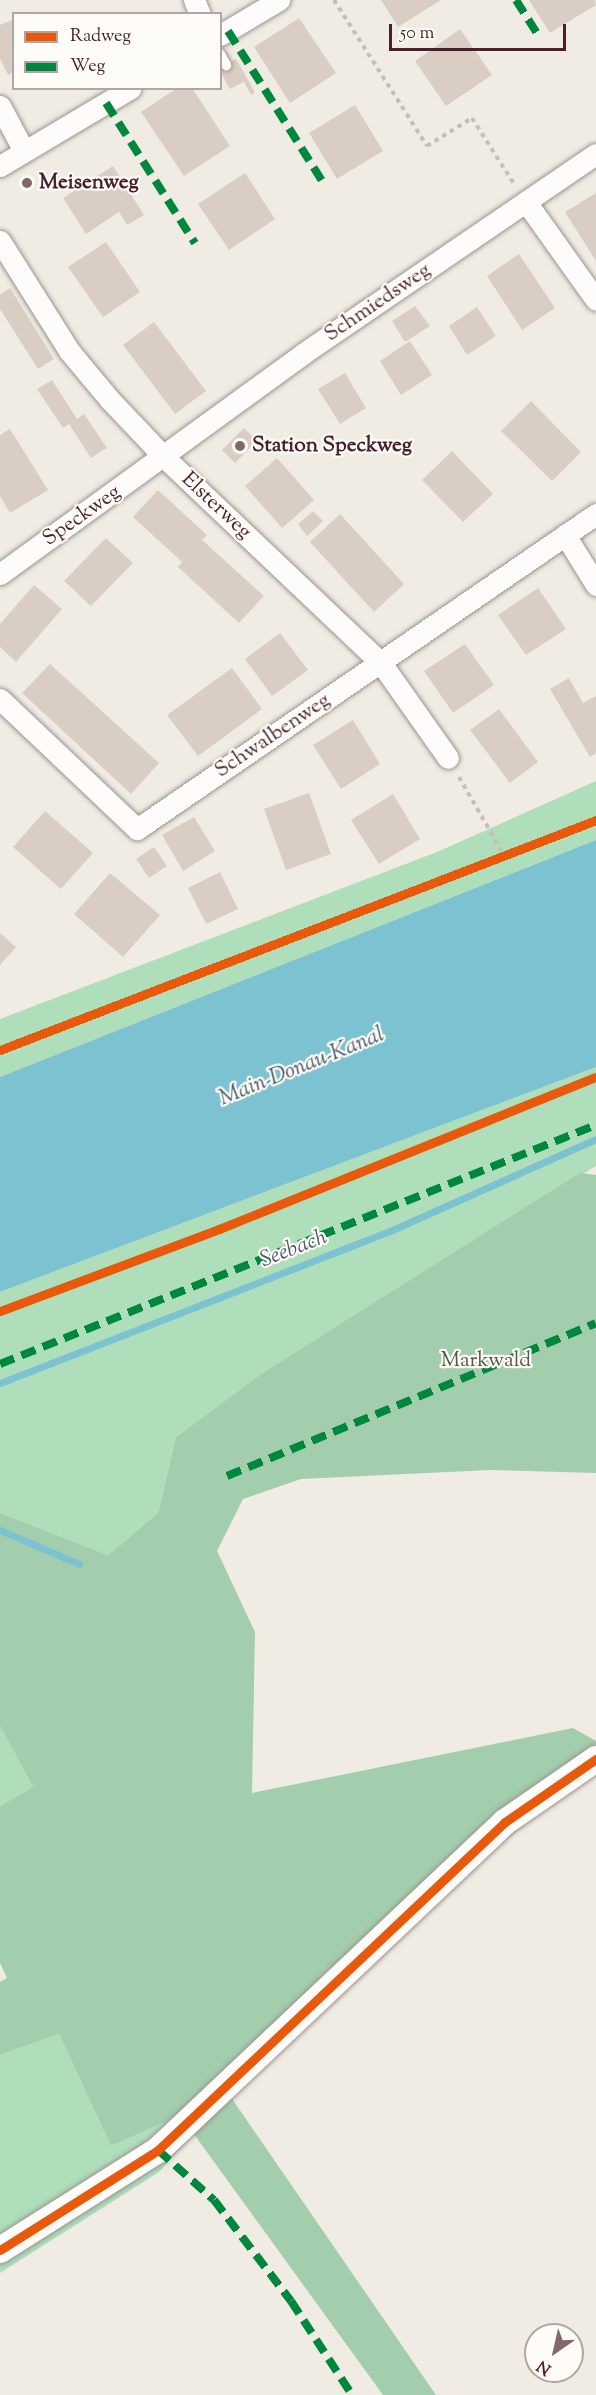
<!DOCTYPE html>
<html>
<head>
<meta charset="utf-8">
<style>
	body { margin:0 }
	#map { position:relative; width:596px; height:2395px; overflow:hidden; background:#f0ece3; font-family:"Sorts Mill Goudy",serif }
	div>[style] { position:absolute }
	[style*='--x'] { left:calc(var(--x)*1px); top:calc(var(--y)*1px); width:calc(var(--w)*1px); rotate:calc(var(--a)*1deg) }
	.green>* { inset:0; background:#afdeba }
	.forest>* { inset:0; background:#a2cead }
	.water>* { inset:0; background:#7cc2d1 }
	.stream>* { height:7px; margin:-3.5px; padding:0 3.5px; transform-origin:3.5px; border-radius:3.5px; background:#7cc2d1 }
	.building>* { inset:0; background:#dacec4 }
	.path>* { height:4px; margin-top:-2px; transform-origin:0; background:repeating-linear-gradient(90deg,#c4bfbe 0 4.5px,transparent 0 9px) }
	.roads { filter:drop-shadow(0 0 2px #9c9390) drop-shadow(0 0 2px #9c9390) }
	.service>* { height:10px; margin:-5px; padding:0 5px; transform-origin:5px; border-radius:5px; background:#fdfcfb }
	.minor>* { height:21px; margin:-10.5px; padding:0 10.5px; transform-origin:10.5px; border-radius:10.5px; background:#fdfcfb }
	.tertiary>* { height:26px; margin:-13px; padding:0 13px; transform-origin:13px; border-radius:13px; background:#fdfcfb }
	.quiet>* { height:8px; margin-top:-4px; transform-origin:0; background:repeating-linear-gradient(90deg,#00873e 0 15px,transparent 0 23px) }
	.cycleway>* { height:9px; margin:-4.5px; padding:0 4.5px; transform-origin:4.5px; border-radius:4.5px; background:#e8590c }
	.dots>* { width:16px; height:16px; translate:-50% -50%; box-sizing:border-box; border:3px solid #fdfcf7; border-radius:50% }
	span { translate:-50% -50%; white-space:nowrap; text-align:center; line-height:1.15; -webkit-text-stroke:4.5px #fdfcf7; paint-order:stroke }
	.poi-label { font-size:21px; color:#4a1f2b; font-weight:700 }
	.left { translate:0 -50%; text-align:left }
	.street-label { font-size:21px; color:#4a1f2b }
	.park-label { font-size:21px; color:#58554c }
	.water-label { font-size:22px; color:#4a596a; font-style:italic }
	.legend { position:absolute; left:12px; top:12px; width:210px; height:78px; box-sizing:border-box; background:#fdfcf7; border:2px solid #b5a4a5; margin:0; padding:8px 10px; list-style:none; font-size:18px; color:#4a1f2b }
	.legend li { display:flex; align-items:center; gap:12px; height:30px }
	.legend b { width:30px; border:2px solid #b5a4a5 }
	.north { position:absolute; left:524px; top:2323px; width:60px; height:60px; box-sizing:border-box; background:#fdfcf7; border:2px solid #b5a4a5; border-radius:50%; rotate:214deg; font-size:16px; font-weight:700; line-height:24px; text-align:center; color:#4a1f2b }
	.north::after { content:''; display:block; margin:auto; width:21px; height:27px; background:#84676b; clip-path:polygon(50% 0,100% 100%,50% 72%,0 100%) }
	.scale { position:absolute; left:389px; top:24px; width:177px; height:27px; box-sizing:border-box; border:3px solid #4a1f2b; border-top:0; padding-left:8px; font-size:18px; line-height:21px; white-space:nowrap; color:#4a1f2b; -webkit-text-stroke:4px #fdfcf7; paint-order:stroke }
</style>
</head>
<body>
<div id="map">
	<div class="green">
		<div style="clip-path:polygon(596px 781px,596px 840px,0 1077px,0 1019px,437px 852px)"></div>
		<div style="clip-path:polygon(596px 1067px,596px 1166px,261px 1374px,176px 1437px,158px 1513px,108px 1555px,0 1513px,0 1292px)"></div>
		<div style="clip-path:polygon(0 1726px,33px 1787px,0 1806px)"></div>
		<div style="clip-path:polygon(59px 2034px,111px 2146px,180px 2115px,194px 2134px,159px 2172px,0 2273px,0 2055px)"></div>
	</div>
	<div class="forest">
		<div style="clip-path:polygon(580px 1173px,596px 1175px,596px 1473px,490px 1470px,301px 1479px,243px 1499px,217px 1551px,255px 1632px,252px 1793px,573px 1728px,596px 1741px,596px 1770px,483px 1857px,228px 2093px,436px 2395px,383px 2395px,180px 2115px,111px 2146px,59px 2034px,0 2055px,0 1982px,7px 1978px,0 1963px,0 1806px,33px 1787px,0 1726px,0 1513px,108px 1555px,158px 1513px,176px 1437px,261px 1374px)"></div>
	</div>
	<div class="water">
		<div style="clip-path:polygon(596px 840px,596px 1067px,0 1292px,0 1077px)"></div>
	</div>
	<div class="stream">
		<div style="--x:0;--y:1383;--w:419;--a:-21.3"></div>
		<div style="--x:390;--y:1231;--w:226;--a:-24.1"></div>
		<div style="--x:0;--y:1530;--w:86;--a:23.3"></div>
	</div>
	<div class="building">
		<div style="clip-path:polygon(381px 0,441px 0,398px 27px)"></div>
		<div style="clip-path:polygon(529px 0,595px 0,596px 5px,550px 33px)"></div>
		<div style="clip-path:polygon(299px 18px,336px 73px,290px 103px,254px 47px)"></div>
		<div style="clip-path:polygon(14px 19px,14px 72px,8px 75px,0 59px,0 25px)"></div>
		<div style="clip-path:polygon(460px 29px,492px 75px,446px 106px,415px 61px)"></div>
		<div style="clip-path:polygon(236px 59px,255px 92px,251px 95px,244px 82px,230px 89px,220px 72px,220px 68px)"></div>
		<div style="clip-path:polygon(177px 88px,192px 88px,230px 146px,184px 176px,141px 112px)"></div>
		<div style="clip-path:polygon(355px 105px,383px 151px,337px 179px,309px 133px)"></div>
		<div style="clip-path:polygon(113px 166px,144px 215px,127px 225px,119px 212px,86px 234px,63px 198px)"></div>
		<div style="clip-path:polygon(245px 173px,275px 219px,229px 250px,198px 204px)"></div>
		<div style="clip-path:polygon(596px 193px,596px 261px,565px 212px)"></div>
		<div style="clip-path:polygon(106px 242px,140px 292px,103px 317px,68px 267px)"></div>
		<div style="clip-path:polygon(519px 254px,555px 308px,522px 330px,487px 276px)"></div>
		<div style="clip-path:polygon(10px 288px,54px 359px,38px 369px,0 309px,0 295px)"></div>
		<div style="clip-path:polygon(415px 306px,430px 326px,405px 342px,392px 321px)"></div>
		<div style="clip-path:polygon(477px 307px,496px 336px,467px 355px,449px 326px)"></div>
		<div style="clip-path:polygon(154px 322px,206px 391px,175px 414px,123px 345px)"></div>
		<div style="clip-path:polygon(410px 341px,432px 375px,401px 395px,380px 361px)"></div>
		<div style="clip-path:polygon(345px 373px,366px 408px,340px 424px,318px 389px)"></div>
		<div style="clip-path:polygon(52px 380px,77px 419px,84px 414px,107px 448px,91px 458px,69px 424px,63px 428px,37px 389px)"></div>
		<div style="clip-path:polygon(531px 401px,581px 452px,552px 481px,501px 431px)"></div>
		<div style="clip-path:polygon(244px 428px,257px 441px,235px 463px,222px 450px)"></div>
		<div style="clip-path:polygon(10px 429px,48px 490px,10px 513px,0 496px,0 435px)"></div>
		<div style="clip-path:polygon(452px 451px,493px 494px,463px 522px,422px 480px)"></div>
		<div style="clip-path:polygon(277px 458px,314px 500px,282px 528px,245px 486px)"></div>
		<div style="clip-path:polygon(158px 490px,207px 535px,202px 540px,264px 596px,239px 623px,178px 567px,182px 562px,133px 517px)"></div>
		<div style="clip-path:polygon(313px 511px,323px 521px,307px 536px,298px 524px)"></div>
		<div style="clip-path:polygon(340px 514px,404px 584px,374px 612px,310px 542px)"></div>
		<div style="clip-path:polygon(106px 538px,133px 563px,91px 606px,64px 581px)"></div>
		<div style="clip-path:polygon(34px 585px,62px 609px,16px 662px,0 647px,0 624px)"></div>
		<div style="clip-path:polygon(538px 588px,566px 629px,526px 655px,498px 615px)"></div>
		<div style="clip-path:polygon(280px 633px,308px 670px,272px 696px,245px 659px)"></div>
		<div style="clip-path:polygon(465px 644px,494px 685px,453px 713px,424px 671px)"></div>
		<div style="clip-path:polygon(50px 664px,159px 763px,131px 794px,22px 693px)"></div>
		<div style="clip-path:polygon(232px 668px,262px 709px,198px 756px,167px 715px)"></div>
		<div style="clip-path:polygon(569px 678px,583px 703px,596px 696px,596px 753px,590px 757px,550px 689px)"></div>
		<div style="clip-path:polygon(499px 709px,538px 762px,510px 783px,470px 730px)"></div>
		<div style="clip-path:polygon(353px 720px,380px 764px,341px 789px,313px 745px)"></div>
		<div style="clip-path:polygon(309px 793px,331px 854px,286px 870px,264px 809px)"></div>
		<div style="clip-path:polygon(393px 794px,420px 839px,379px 864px,351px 820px)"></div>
		<div style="clip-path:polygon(45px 811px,93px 853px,61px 889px,13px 847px)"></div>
		<div style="clip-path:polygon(194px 817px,215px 851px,183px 871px,162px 835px)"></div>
		<div style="clip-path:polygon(154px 847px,167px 866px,149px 878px,136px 859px)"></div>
		<div style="clip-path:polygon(220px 872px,238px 909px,206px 924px,188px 888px)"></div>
		<div style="clip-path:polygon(110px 873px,160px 915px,123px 957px,74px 914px)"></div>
		<div style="clip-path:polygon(0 933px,16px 947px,0 965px)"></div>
	</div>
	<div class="path">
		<div style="--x:334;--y:0;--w:173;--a:57.5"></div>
		<div style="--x:427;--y:146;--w:53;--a:-31.9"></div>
		<div style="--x:472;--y:118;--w:78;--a:57.5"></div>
		<div style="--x:459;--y:777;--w:92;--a:60.1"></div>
	</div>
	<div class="roads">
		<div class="service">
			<div style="--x:220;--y:54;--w:13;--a:61"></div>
		</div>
		<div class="minor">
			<div style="--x:194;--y:0;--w:15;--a:67"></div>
			<div style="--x:220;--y:35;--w:69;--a:-30.7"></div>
			<div style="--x:0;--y:106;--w:51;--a:61.9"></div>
			<div style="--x:0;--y:166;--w:152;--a:-30.8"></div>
			<div style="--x:526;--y:202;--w:120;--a:54.5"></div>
			<div style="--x:0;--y:241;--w:131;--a:57.8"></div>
			<div style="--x:70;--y:352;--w:62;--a:50.2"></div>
			<div style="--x:110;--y:400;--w:80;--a:46.5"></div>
			<div style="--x:165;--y:458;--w:298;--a:43.5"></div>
			<div style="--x:381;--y:663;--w:116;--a:54.8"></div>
			<div style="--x:565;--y:535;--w:59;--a:58.2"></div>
			<div style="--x:0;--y:574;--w:376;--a:-36"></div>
			<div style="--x:304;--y:353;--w:353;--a:-34.3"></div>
			<div style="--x:0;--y:699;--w:189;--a:43.5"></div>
			<div style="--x:137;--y:829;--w:557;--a:-34.46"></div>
		</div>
		<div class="tertiary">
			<div style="--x:0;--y:2250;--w:187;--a:-32.3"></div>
			<div style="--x:158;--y:2150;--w:477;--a:-43.4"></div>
			<div style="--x:505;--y:1822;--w:111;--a:-34.7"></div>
		</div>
	</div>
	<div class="quiet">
		<div style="--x:516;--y:0;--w:45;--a:57.7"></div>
		<div style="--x:228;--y:31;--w:177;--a:57.9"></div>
		<div style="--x:106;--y:103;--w:166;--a:57.6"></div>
		<div style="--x:0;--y:1364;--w:642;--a:-21.85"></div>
		<div style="--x:227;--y:1476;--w:399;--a:-22.5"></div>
		<div style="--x:158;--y:2150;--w:75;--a:41.8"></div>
		<div style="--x:214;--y:2200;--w:127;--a:52.7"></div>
		<div style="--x:291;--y:2301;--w:112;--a:57"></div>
	</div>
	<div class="cycleway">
		<div style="--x:0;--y:1050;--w:639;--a:-21.1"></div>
		<div style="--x:0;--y:1311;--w:234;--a:-20.5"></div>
		<div style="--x:219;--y:1229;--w:406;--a:-22"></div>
		<div style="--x:0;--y:2250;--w:187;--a:-32.3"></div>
		<div style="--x:158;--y:2150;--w:477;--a:-43.4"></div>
		<div style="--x:505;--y:1822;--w:111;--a:-34.7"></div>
	</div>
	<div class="dots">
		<div style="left:27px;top:183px;background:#84676b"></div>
		<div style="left:240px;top:446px;background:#84676b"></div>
	</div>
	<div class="poi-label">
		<span class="left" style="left:39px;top:183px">Meisenweg</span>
		<span class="left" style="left:252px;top:446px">Station Speckweg</span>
	</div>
	<div class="street-label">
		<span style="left:378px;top:303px;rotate:-34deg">Schmiedsweg</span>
		<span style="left:216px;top:506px;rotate:43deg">Elsterweg</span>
		<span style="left:82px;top:516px;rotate:-35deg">Speckweg</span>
		<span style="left:273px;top:736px;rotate:-34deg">Schwalbenweg</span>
	</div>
	<div class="park-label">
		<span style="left:486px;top:1361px">Markwald</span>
	</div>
	<div class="water-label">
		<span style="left:302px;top:1068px;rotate:-22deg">Main-Donau-Kanal</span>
		<span style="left:294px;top:1250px;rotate:-21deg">Seebach</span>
	</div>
	<ul class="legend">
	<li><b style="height:8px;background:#e8590c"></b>Radweg</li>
	<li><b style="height:8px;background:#00873e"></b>Weg</li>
	</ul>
	<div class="north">N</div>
	<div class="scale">50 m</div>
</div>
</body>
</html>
